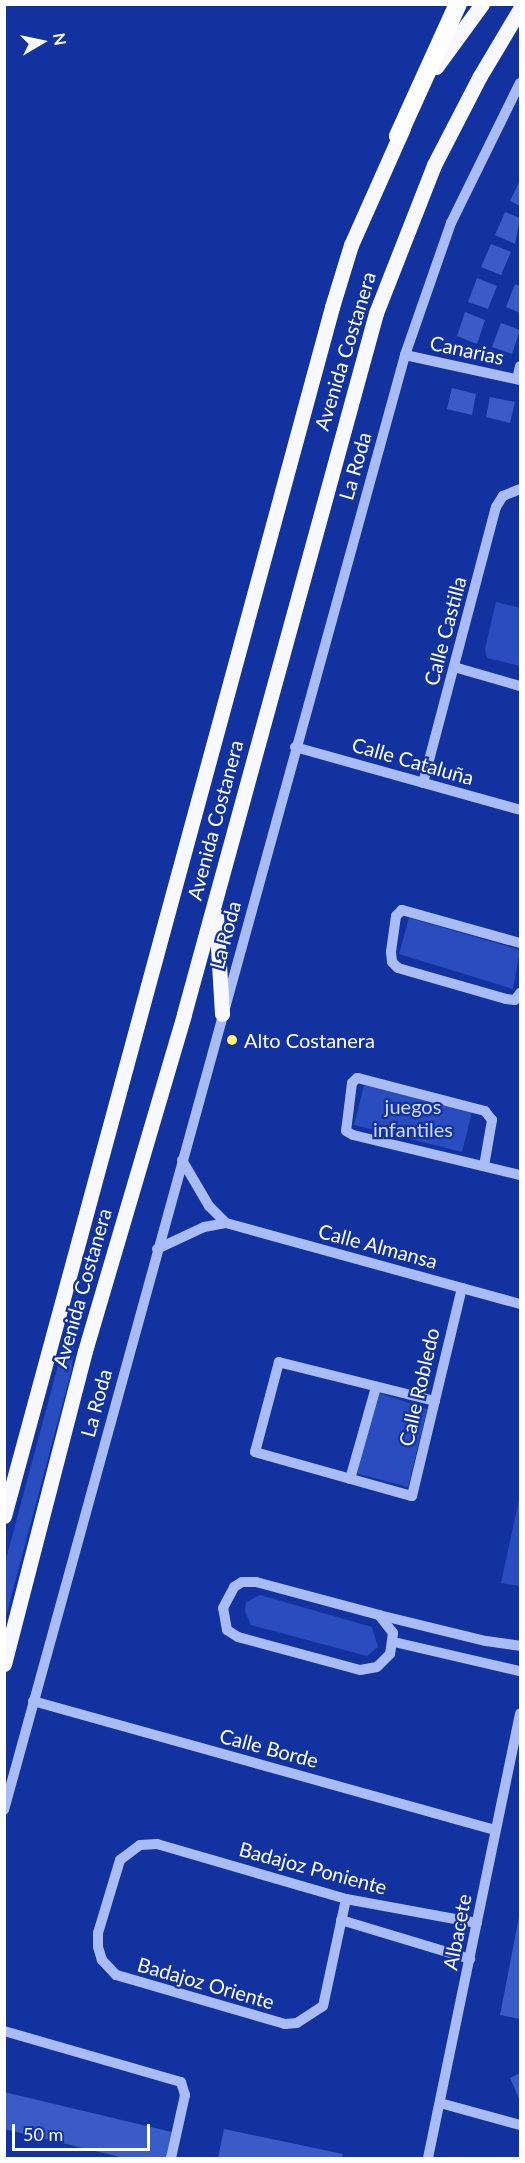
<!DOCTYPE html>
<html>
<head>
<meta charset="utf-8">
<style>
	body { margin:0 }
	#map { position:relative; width:525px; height:2163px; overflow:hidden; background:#1232a0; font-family:Lato,sans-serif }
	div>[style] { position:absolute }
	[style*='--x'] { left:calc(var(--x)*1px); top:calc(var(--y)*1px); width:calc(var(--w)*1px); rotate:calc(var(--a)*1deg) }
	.green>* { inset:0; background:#294dbf }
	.building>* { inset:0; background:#3b5bc7 }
	.minor>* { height:10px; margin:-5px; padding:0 5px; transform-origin:5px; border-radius:5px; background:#aabcf5 }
	.major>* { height:15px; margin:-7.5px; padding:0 7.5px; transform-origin:7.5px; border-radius:7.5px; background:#f8f9ff }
	.highway>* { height:18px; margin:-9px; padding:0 9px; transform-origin:9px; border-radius:9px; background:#fff }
	.dots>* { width:16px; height:16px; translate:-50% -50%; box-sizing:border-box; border:3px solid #1232a0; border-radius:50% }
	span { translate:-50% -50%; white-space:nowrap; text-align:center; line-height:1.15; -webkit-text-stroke:4.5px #1232a0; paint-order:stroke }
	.street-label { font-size:20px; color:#fff }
	.poi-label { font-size:20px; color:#fff }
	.left { translate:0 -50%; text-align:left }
	.park-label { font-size:20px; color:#d3ddfe }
	.frame { position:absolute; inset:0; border:6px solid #fff; pointer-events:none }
	.north { position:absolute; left:12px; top:12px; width:60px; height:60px; -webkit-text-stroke:4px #1232a0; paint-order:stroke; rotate:81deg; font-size:16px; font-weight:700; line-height:24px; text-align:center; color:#fff }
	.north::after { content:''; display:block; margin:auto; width:21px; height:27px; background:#fff; clip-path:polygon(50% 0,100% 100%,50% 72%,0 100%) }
	.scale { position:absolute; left:12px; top:2124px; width:138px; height:27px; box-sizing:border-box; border:3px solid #fff; border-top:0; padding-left:8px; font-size:18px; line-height:21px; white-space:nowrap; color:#fff; -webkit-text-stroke:4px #1232a0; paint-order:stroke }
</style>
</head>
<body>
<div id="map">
	<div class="green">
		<div style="clip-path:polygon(496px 602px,520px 608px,520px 666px,487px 658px,485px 649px)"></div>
		<div style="clip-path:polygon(409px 918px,520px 950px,513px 989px,399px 954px)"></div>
		<div style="clip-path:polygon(364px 1085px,472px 1112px,462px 1152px,354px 1125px)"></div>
		<div style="clip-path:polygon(78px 1291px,72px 1368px,5px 1620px,5px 1563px)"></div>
		<div style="clip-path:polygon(376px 1392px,427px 1409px,408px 1487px,351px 1472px)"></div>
		<div style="clip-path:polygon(520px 1495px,520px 1586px,501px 1583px)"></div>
		<div style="clip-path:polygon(260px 1595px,372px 1627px,378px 1647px,367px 1656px,251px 1625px,245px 1611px,246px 1602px)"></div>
	</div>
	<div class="building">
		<div style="clip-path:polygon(520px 180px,520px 206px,510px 201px)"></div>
		<div style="clip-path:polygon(505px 212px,520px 218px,515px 244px,495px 235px)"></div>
		<div style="clip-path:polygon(491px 244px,511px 252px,501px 275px,481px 267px)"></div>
		<div style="clip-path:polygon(477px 278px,497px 286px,488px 309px,468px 302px)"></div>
		<div style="clip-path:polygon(515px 284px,520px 286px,520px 313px,506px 307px)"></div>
		<div style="clip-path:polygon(465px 312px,485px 320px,477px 344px,457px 336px)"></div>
		<div style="clip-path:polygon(501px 323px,520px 330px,512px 354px,492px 347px)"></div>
		<div style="clip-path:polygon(452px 388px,476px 394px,472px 415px,447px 409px)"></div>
		<div style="clip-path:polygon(490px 397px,515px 402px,510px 423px,486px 417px)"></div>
		<div style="clip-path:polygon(519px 1917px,520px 1917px,520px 2019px,500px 2015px)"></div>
		<div style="clip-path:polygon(520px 2073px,520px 2101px,510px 2078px)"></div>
		<div style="clip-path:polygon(4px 2092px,176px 2133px,170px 2158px,124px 2158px,4px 2129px)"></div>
		<div style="clip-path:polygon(224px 2129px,343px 2154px,342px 2158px,218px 2158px)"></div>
	</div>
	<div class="minor">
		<div style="--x:405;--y:355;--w:118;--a:12.3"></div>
		<div style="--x:517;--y:379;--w:13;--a:-77"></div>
		<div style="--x:454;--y:667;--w:69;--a:16.1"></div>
		<div style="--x:295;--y:747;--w:234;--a:15.6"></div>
		<div style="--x:423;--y:783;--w:285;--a:-75.2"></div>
		<div style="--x:496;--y:507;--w:13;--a:-58"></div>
		<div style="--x:503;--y:496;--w:18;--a:-22"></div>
		<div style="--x:520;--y:943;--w:123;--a:-164.4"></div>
		<div style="--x:402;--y:910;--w:8;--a:135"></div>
		<div style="--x:396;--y:916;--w:36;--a:98"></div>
		<div style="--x:391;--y:952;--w:10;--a:84"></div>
		<div style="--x:392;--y:962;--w:8;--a:45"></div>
		<div style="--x:398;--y:968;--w:112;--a:16"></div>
		<div style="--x:506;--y:999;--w:9;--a:6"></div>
		<div style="--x:515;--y:1000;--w:9;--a:-54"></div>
		<div style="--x:182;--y:1160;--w:53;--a:59.6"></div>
		<div style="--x:209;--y:1206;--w:24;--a:45"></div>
		<div style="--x:484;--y:1166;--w:47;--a:-80.1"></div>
		<div style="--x:492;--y:1120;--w:11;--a:-128"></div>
		<div style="--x:485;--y:1111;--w:132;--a:-165.5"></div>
		<div style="--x:357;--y:1078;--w:7;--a:135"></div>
		<div style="--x:352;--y:1083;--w:48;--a:97.1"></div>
		<div style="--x:346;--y:1131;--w:8;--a:30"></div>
		<div style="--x:353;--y:1135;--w:172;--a:13.5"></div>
		<div style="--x:157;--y:1249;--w:52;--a:-25.1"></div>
		<div style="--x:204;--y:1227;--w:22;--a:-10"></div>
		<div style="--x:226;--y:1223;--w:305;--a:15.4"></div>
		<div style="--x:435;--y:1401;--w:161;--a:-166"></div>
		<div style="--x:279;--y:1362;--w:93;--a:104.9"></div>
		<div style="--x:255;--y:1452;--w:163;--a:15.7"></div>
		<div style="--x:412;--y:1496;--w:214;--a:-76.5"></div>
		<div style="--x:350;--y:1479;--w:96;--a:-74.2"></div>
		<div style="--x:242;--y:1582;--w:14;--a:0"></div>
		<div style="--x:256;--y:1582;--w:127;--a:15"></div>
		<div style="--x:379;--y:1615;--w:23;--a:52"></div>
		<div style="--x:393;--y:1633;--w:21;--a:98"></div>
		<div style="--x:390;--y:1654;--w:18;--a:135"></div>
		<div style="--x:377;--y:1667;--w:17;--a:170"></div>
		<div style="--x:360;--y:1670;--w:126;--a:-164.9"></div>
		<div style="--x:238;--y:1637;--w:13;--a:-148"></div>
		<div style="--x:227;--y:1630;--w:22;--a:-100"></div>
		<div style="--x:223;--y:1608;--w:24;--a:-62"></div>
		<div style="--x:234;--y:1587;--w:9;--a:-32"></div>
		<div style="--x:379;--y:1615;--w:110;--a:13.7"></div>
		<div style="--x:486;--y:1641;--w:34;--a:8"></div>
		<div style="--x:394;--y:1642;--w:129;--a:13"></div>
		<div style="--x:33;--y:1701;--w:480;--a:15.6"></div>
		<div style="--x:4;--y:1810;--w:1509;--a:-74.59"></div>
		<div style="--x:405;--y:355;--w:140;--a:-70.8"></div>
		<div style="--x:451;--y:223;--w:156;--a:-63.8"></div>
		<div style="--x:346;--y:1899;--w:109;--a:102.1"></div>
		<div style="--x:323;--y:2006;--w:31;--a:147"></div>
		<div style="--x:297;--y:2023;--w:12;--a:175"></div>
		<div style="--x:285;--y:2024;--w:176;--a:-163.8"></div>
		<div style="--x:116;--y:1975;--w:21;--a:-133"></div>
		<div style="--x:102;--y:1960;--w:14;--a:-107"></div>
		<div style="--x:98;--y:1947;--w:14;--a:-90"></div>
		<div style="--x:98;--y:1933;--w:76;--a:-73.2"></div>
		<div style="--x:120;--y:1860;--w:25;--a:-37"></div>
		<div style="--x:140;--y:1845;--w:17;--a:-3"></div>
		<div style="--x:157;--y:1844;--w:197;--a:16.2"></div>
		<div style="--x:346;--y:1899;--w:133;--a:10.4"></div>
		<div style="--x:341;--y:1920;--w:135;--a:16.8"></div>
		<div style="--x:4;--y:2031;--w:184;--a:16.1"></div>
		<div style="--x:181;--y:2082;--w:14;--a:73"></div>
		<div style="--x:185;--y:2095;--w:65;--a:102.5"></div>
		<div style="--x:440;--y:2103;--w:83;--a:15.4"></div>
		<div style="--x:428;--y:2158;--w:454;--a:-78.3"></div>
	</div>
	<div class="major">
		<div style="--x:436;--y:67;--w:78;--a:-53.9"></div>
		<div style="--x:216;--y:915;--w:99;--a:86.5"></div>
		<div style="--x:4;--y:1516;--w:1253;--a:-74.82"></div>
		<div style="--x:332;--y:307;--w:65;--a:-73"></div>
		<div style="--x:351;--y:245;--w:128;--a:-66"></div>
		<div style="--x:4;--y:1664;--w:323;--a:-75.5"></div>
		<div style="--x:85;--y:1351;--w:351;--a:-73.6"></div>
		<div style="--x:184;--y:1014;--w:727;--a:-74.68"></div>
		<div style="--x:376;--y:313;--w:159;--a:-68.6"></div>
		<div style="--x:434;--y:165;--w:100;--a:-62.7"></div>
		<div style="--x:480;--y:76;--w:78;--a:-59.2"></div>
	</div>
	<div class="highway">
		<div style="--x:398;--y:136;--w:145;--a:-65.6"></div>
	</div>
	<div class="dots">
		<div style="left:232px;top:1040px;background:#fff46e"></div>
	</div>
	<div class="street-label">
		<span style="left:467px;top:350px;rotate:12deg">Canarias</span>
		<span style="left:345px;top:351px;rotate:-73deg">Avenida Costanera</span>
		<span style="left:355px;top:466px;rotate:-74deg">La Roda</span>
		<span style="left:445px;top:631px;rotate:-75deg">Calle Castilla</span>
		<span style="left:413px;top:761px;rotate:16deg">Calle Cataluña</span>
		<span style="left:215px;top:820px;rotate:-75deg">Avenida Costanera</span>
		<span style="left:225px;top:935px;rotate:-75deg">La Roda</span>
		<span style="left:378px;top:1246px;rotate:15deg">Calle Almansa</span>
		<span style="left:82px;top:1288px;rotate:-74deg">Avenida Costanera</span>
		<span style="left:419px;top:1387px;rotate:-77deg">Calle Robledo</span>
		<span style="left:96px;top:1403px;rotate:-75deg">La Roda</span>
		<span style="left:269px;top:1748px;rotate:15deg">Calle Borde</span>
		<span style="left:313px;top:1868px;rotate:15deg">Badajoz Poniente</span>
		<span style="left:457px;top:1932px;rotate:-79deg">Albacete</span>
		<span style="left:206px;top:1983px;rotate:16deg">Badajoz Oriente</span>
	</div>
	<div class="poi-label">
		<span class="left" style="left:244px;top:1040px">Alto Costanera</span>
	</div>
	<div class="park-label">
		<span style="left:413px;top:1118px">juegos<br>infantiles</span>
	</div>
	<div class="frame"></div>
	<div class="north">N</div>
	<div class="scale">50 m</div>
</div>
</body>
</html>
